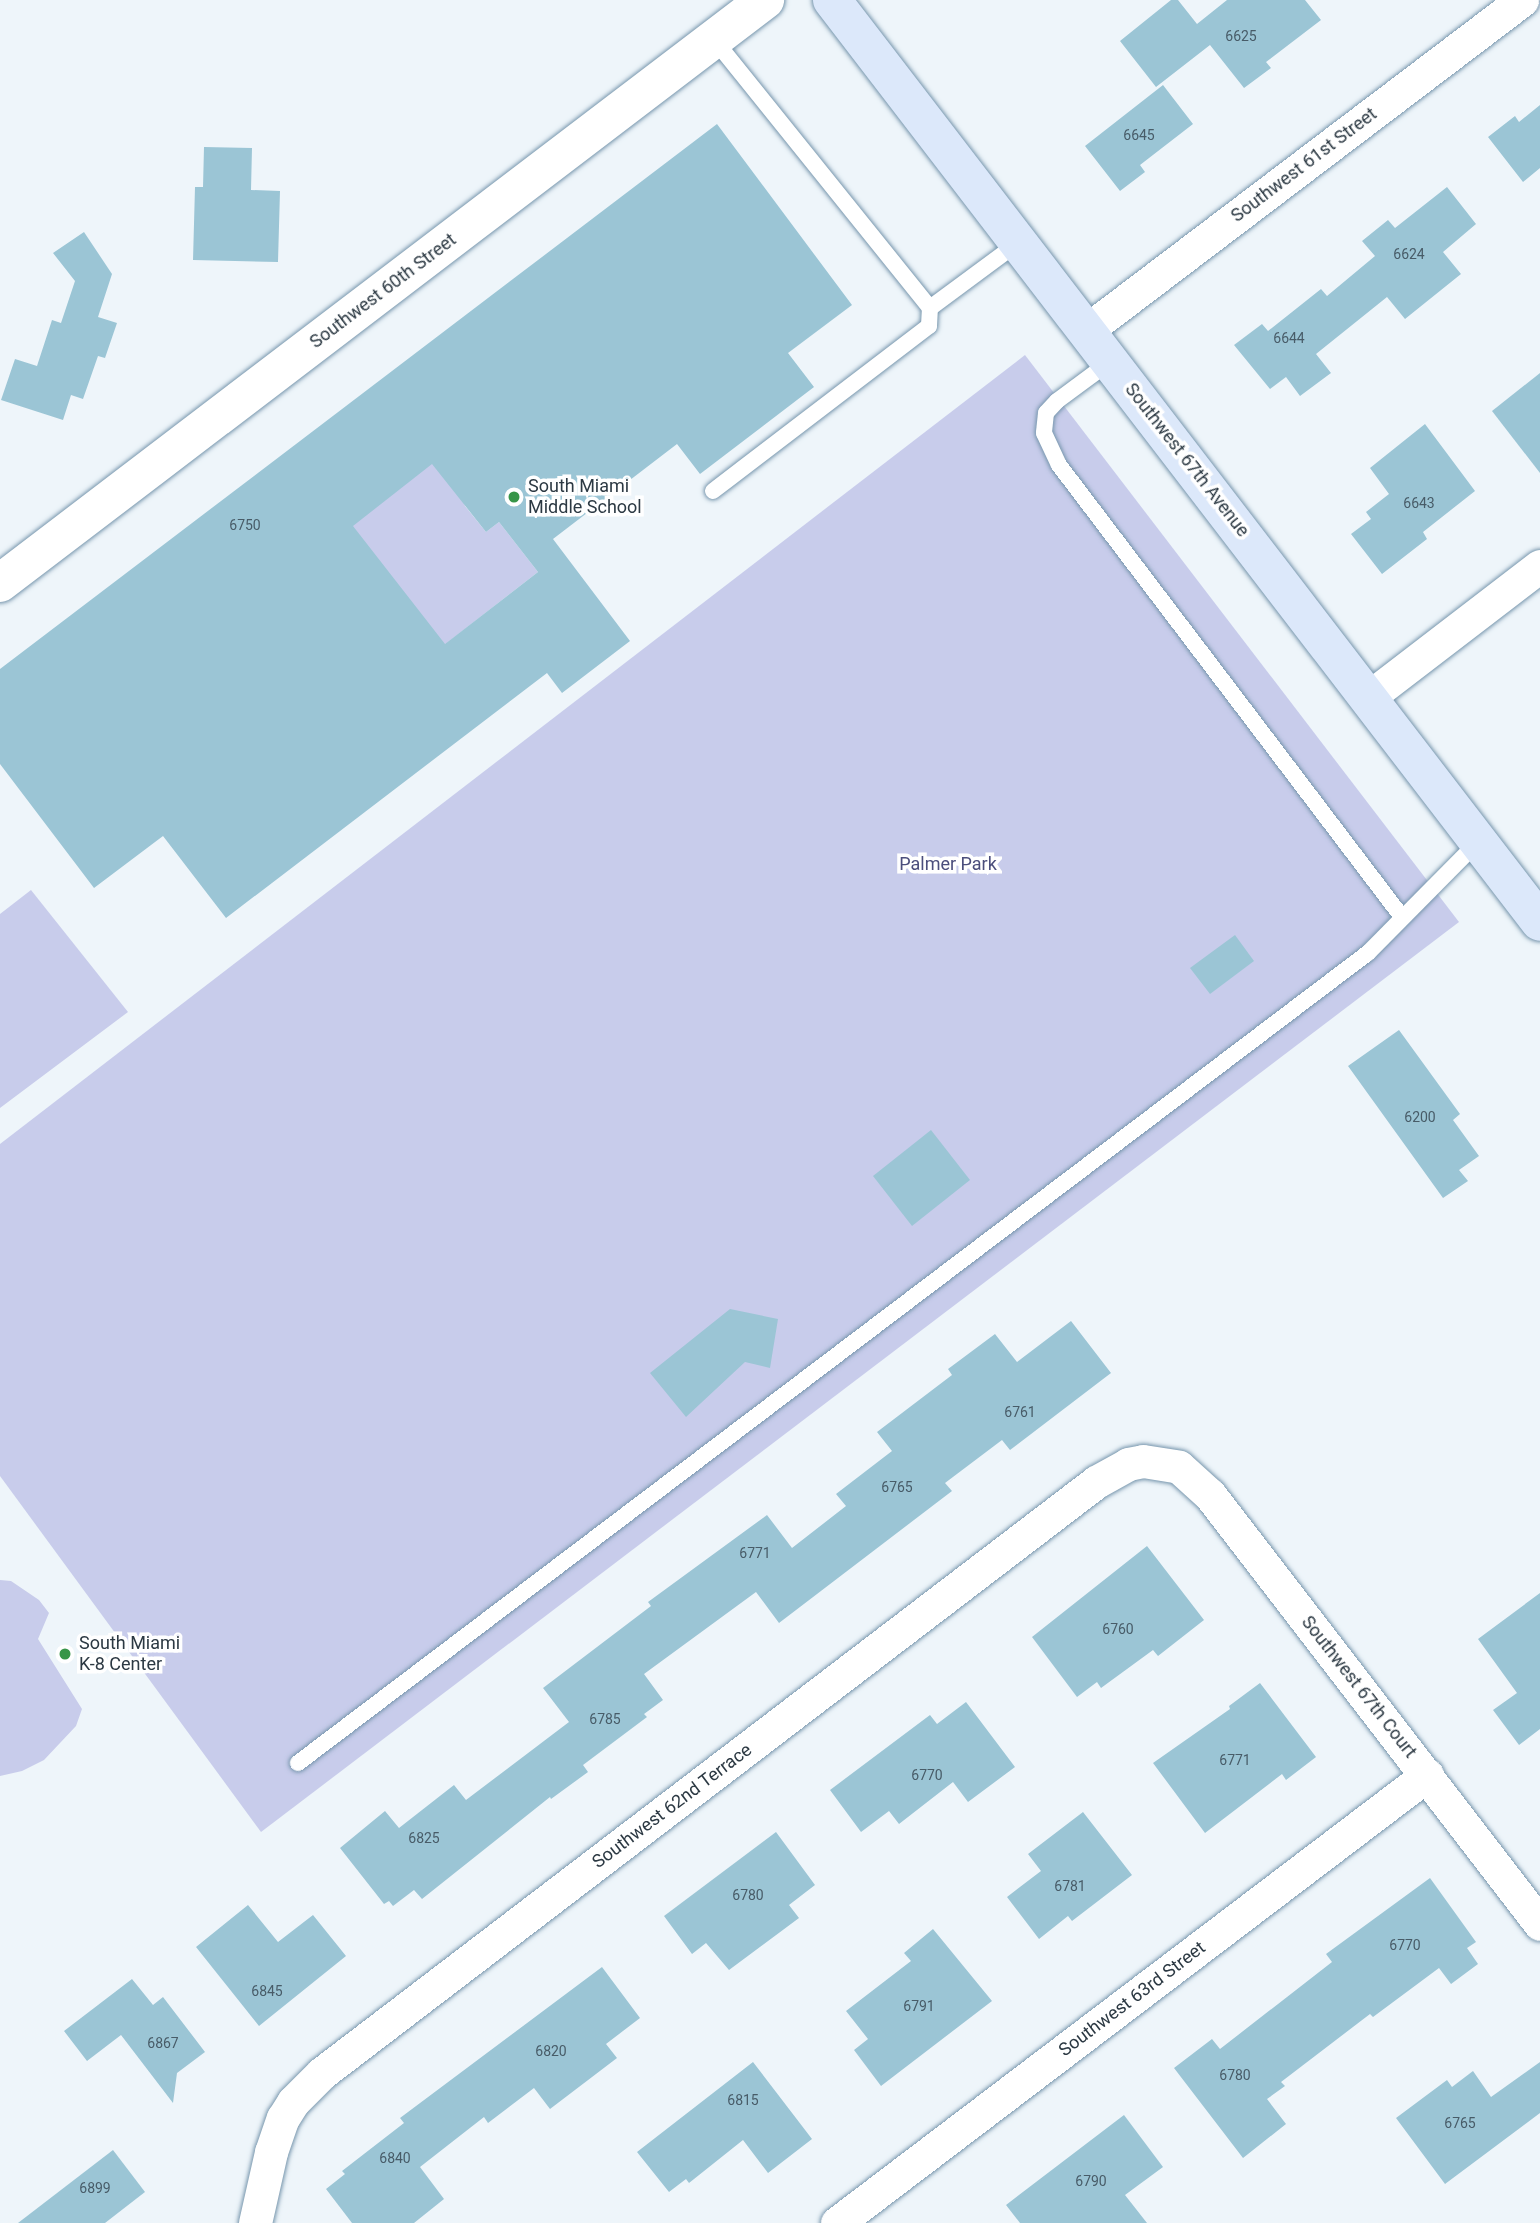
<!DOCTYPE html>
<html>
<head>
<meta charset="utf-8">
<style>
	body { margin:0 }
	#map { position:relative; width:1540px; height:2223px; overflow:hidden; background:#eef5fa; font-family:Roboto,sans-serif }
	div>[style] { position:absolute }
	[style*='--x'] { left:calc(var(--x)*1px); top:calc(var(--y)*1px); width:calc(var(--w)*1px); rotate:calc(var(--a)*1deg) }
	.green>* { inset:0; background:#c8cceb }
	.building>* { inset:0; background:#9bc5d5 }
	.roads { filter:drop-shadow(0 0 2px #7796ad) drop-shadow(0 0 2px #7796ad) }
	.service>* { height:16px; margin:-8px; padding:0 8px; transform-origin:8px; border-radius:8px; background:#fff }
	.minor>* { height:33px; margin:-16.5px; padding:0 16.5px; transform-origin:16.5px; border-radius:16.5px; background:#fff }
	.tertiary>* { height:38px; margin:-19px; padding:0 19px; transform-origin:19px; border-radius:19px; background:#fff }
	.secondary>* { height:38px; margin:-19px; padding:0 19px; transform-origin:19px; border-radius:19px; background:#dce8fa }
	.dots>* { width:19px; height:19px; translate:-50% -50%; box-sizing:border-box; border:4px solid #fff; border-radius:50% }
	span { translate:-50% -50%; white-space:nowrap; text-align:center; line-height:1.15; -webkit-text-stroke:7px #fff; paint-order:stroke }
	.number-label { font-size:14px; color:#485c68 }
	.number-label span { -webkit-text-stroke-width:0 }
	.street-label { font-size:18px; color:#2c3943 }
	.poi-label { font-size:18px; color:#2c3943 }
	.left { translate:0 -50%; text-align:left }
	.park-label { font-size:18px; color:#4b4e7c }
</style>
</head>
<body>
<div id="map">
	<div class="green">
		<div style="clip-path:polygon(1025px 355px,1459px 922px,261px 1832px,0 1476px,0 1144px)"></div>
		<div style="clip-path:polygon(446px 452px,465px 506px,486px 532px,499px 522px,538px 572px,348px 720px,317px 551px)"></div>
		<div style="clip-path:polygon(31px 890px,128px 1012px,0 1108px,0 914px)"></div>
		<div style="clip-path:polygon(0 1580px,11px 1581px,39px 1600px,49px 1613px,38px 1639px,82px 1709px,76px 1726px,44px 1760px,22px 1771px,0 1776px)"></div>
	</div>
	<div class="building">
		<div style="clip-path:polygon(1171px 0,1178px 0,1197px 24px,1227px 0,1305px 0,1321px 20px,1266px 62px,1271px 68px,1244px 88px,1210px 45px,1156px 87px,1120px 41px)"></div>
		<div style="clip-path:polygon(1163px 85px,1193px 124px,1140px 165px,1145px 172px,1120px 191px,1085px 146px)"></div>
		<div style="clip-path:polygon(1540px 105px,1540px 168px,1523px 182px,1488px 137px,1515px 116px,1519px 122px)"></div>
		<div style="clip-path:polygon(evenodd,717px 124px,852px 305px,788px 353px,814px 387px,700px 474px,677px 444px,553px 539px,630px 641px,562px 693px,547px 673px,226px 918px,163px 836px,94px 888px,0 764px,0 669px,717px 124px,432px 464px,486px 532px,499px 522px,538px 572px,445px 644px,353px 526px,432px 464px)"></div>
		<div style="clip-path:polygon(204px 147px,252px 148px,251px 190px,280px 191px,278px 262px,193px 260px,195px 187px,203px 187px)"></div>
		<div style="clip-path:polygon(1447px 187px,1476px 224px,1443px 252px,1461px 274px,1405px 319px,1387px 297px,1316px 354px,1331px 373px,1300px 396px,1286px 377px,1270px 389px,1234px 345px,1262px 324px,1268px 331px,1321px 289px,1327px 296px,1375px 256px,1362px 241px,1388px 220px,1395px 228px)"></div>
		<div style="clip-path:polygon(84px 232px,112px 274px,98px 317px,117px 323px,105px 358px,98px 356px,83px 399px,71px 395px,63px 420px,1px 400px,15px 359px,37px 366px,52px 320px,61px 323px,75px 281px,53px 253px)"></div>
		<div style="clip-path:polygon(1540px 373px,1540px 473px,1492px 411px)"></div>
		<div style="clip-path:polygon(1425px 424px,1475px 491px,1423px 532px,1427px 539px,1382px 574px,1351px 534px,1371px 519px,1366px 512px,1389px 494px,1370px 468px)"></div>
		<div style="clip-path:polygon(1235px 935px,1254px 961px,1210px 994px,1190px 968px)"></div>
		<div style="clip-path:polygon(1399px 1030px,1460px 1114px,1453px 1120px,1479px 1156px,1459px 1170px,1468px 1181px,1443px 1198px,1348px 1066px)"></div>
		<div style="clip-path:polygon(931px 1130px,970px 1180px,912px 1226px,873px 1176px)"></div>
		<div style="clip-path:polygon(730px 1309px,778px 1319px,770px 1368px,745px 1362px,686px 1417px,650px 1373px)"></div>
		<div style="clip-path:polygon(1071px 1321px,1111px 1373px,1010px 1450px,1002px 1440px,945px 1483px,952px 1491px,779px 1623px,756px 1592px,644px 1674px,663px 1700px,644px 1714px,647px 1717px,583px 1765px,588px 1772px,551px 1799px,550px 1797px,422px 1899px,414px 1890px,393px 1906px,389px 1901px,384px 1904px,340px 1848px,385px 1811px,399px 1828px,454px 1785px,466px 1800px,569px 1722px,543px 1688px,651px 1606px,648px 1602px,767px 1515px,792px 1548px,846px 1506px,836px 1494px,892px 1451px,877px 1432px,952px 1375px,948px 1369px,995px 1334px,1017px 1362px)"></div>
		<div style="clip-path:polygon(1147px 1546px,1204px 1620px,1158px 1656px,1153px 1650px,1101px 1688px,1097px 1682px,1077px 1697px,1032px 1637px)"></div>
		<div style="clip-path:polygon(1540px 1593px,1540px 1729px,1519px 1745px,1493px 1710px,1517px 1693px,1478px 1639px)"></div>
		<div style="clip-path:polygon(1260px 1683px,1316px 1757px,1286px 1780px,1282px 1774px,1205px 1833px,1153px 1763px,1230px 1709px,1229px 1706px)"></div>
		<div style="clip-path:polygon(966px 1702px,1015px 1767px,968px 1802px,953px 1782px,899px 1824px,889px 1811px,861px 1832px,830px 1790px,930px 1715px,937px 1724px)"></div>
		<div style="clip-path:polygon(1083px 1812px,1132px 1875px,1072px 1921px,1068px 1916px,1039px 1939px,1007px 1897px,1041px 1871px,1028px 1854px)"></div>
		<div style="clip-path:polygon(776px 1832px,815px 1885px,789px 1905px,799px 1918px,729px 1970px,706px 1943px,692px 1954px,664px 1916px)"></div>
		<div style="clip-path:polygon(1430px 1878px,1476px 1942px,1467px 1948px,1478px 1964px,1451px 1984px,1439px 1968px,1373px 2017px,1370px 2014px,1281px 2082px,1285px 2086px,1267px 2099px,1286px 2124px,1243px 2158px,1174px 2068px,1212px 2039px,1220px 2049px,1332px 1962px,1326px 1954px)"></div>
		<div style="clip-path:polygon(248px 1905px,278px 1942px,313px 1915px,346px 1956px,259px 2026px,196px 1947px)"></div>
		<div style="clip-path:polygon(933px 1929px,992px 2001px,881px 2086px,854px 2050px,868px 2039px,846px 2011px,911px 1961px,904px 1953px)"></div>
		<div style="clip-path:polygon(602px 1967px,640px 2018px,606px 2044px,617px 2058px,550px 2109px,534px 2088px,488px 2123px,484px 2117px,420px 2167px,444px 2199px,414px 2223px,352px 2223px,326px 2189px,345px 2174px,342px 2171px,404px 2123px,400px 2118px)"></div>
		<div style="clip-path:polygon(132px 1979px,153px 2005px,163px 1997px,205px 2052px,177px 2073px,173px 2103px,121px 2035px,87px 2061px,64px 2031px)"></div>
		<div style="clip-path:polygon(753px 2062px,812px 2139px,768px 2173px,743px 2140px,689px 2183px,686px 2179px,669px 2192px,637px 2152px)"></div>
		<div style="clip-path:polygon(1540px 2062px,1540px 2113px,1445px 2184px,1396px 2118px,1447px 2080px,1452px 2087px,1473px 2071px,1491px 2097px)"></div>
		<div style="clip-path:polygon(1124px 2115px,1163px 2167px,1125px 2195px,1147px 2223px,1020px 2223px,1006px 2205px)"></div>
		<div style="clip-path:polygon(113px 2150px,145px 2192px,105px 2223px,18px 2223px)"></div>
	</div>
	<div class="roads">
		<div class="service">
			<div style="--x:930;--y:308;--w:109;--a:-36.5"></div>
			<div style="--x:1111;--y:361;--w:67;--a:143.5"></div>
			<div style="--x:1057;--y:401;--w:16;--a:133"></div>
			<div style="--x:1046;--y:413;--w:20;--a:96"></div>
			<div style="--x:1044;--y:433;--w:35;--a:65"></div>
			<div style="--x:1059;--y:465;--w:567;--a:52.81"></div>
			<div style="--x:713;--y:491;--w:272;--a:-37.4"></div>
			<div style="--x:929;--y:326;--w:18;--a:-87"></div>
			<div style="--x:930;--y:308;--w:345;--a:-128.8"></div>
			<div style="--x:298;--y:1763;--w:1342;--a:-37.13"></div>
			<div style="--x:1368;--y:953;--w:156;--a:-45.3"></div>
		</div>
		<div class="minor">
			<div style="--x:1087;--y:330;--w:546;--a:-37.18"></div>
			<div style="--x:1369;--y:697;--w:215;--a:-37.5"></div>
			<div style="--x:255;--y:2223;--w:73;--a:-77.3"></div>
			<div style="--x:271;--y:2152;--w:36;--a:-71"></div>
			<div style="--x:283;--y:2118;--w:19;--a:-58"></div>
			<div style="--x:293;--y:2102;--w:41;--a:-45"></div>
			<div style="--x:322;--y:2073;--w:974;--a:-37.36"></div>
			<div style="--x:1096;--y:1482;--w:37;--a:-29"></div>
			<div style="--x:1128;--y:1464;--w:15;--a:-11"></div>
			<div style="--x:1143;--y:1461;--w:36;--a:9"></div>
			<div style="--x:1179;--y:1467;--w:42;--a:42.1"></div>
			<div style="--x:1210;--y:1495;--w:541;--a:52.43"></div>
			<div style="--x:837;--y:2223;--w:741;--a:-37.21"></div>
		</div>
		<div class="tertiary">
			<div style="--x:0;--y:583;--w:962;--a:-37.31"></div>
		</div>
		<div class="secondary">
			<div style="--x:832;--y:0;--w:1162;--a:52.48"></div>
		</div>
	</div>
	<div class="dots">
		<div style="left:514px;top:497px;background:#379548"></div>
		<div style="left:65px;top:1654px;background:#379548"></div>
	</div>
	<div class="number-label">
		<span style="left:1241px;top:36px">6625</span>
		<span style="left:1139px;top:135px">6645</span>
		<span style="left:1409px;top:254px">6624</span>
		<span style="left:1289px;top:338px">6644</span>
		<span style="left:1419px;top:503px">6643</span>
		<span style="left:245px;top:525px">6750</span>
		<span style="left:1420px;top:1117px">6200</span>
		<span style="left:1020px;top:1412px">6761</span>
		<span style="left:897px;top:1487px">6765</span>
		<span style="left:755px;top:1553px">6771</span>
		<span style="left:1118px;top:1629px">6760</span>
		<span style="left:605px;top:1719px">6785</span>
		<span style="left:1235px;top:1760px">6771</span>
		<span style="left:927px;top:1775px">6770</span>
		<span style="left:424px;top:1838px">6825</span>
		<span style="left:1070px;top:1886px">6781</span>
		<span style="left:748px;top:1895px">6780</span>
		<span style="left:1405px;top:1945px">6770</span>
		<span style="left:267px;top:1991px">6845</span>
		<span style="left:919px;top:2006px">6791</span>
		<span style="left:163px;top:2043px">6867</span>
		<span style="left:551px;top:2051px">6820</span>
		<span style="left:1235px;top:2075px">6780</span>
		<span style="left:743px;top:2100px">6815</span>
		<span style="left:1460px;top:2123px">6765</span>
		<span style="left:395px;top:2158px">6840</span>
		<span style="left:1091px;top:2181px">6790</span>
		<span style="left:95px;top:2188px">6899</span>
	</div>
	<div class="street-label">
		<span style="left:1304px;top:165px;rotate:-37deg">Southwest 61st Street</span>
		<span style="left:383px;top:291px;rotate:-37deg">Southwest 60th Street</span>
		<span style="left:1187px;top:460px;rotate:52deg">Southwest 67th Avenue</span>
		<span style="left:1359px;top:1687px;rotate:52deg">Southwest 67th Court</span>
		<span style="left:672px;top:1806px;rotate:-37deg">Southwest 62nd Terrace</span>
		<span style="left:1132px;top:1999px;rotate:-37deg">Southwest 63rd Street</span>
	</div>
	<div class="poi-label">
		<span class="left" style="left:528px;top:497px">South Miami<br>Middle School</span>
		<span class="left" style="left:79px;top:1654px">South Miami<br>K-8 Center</span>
	</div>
	<div class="park-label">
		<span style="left:948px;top:864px">Palmer Park</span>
	</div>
</div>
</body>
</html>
